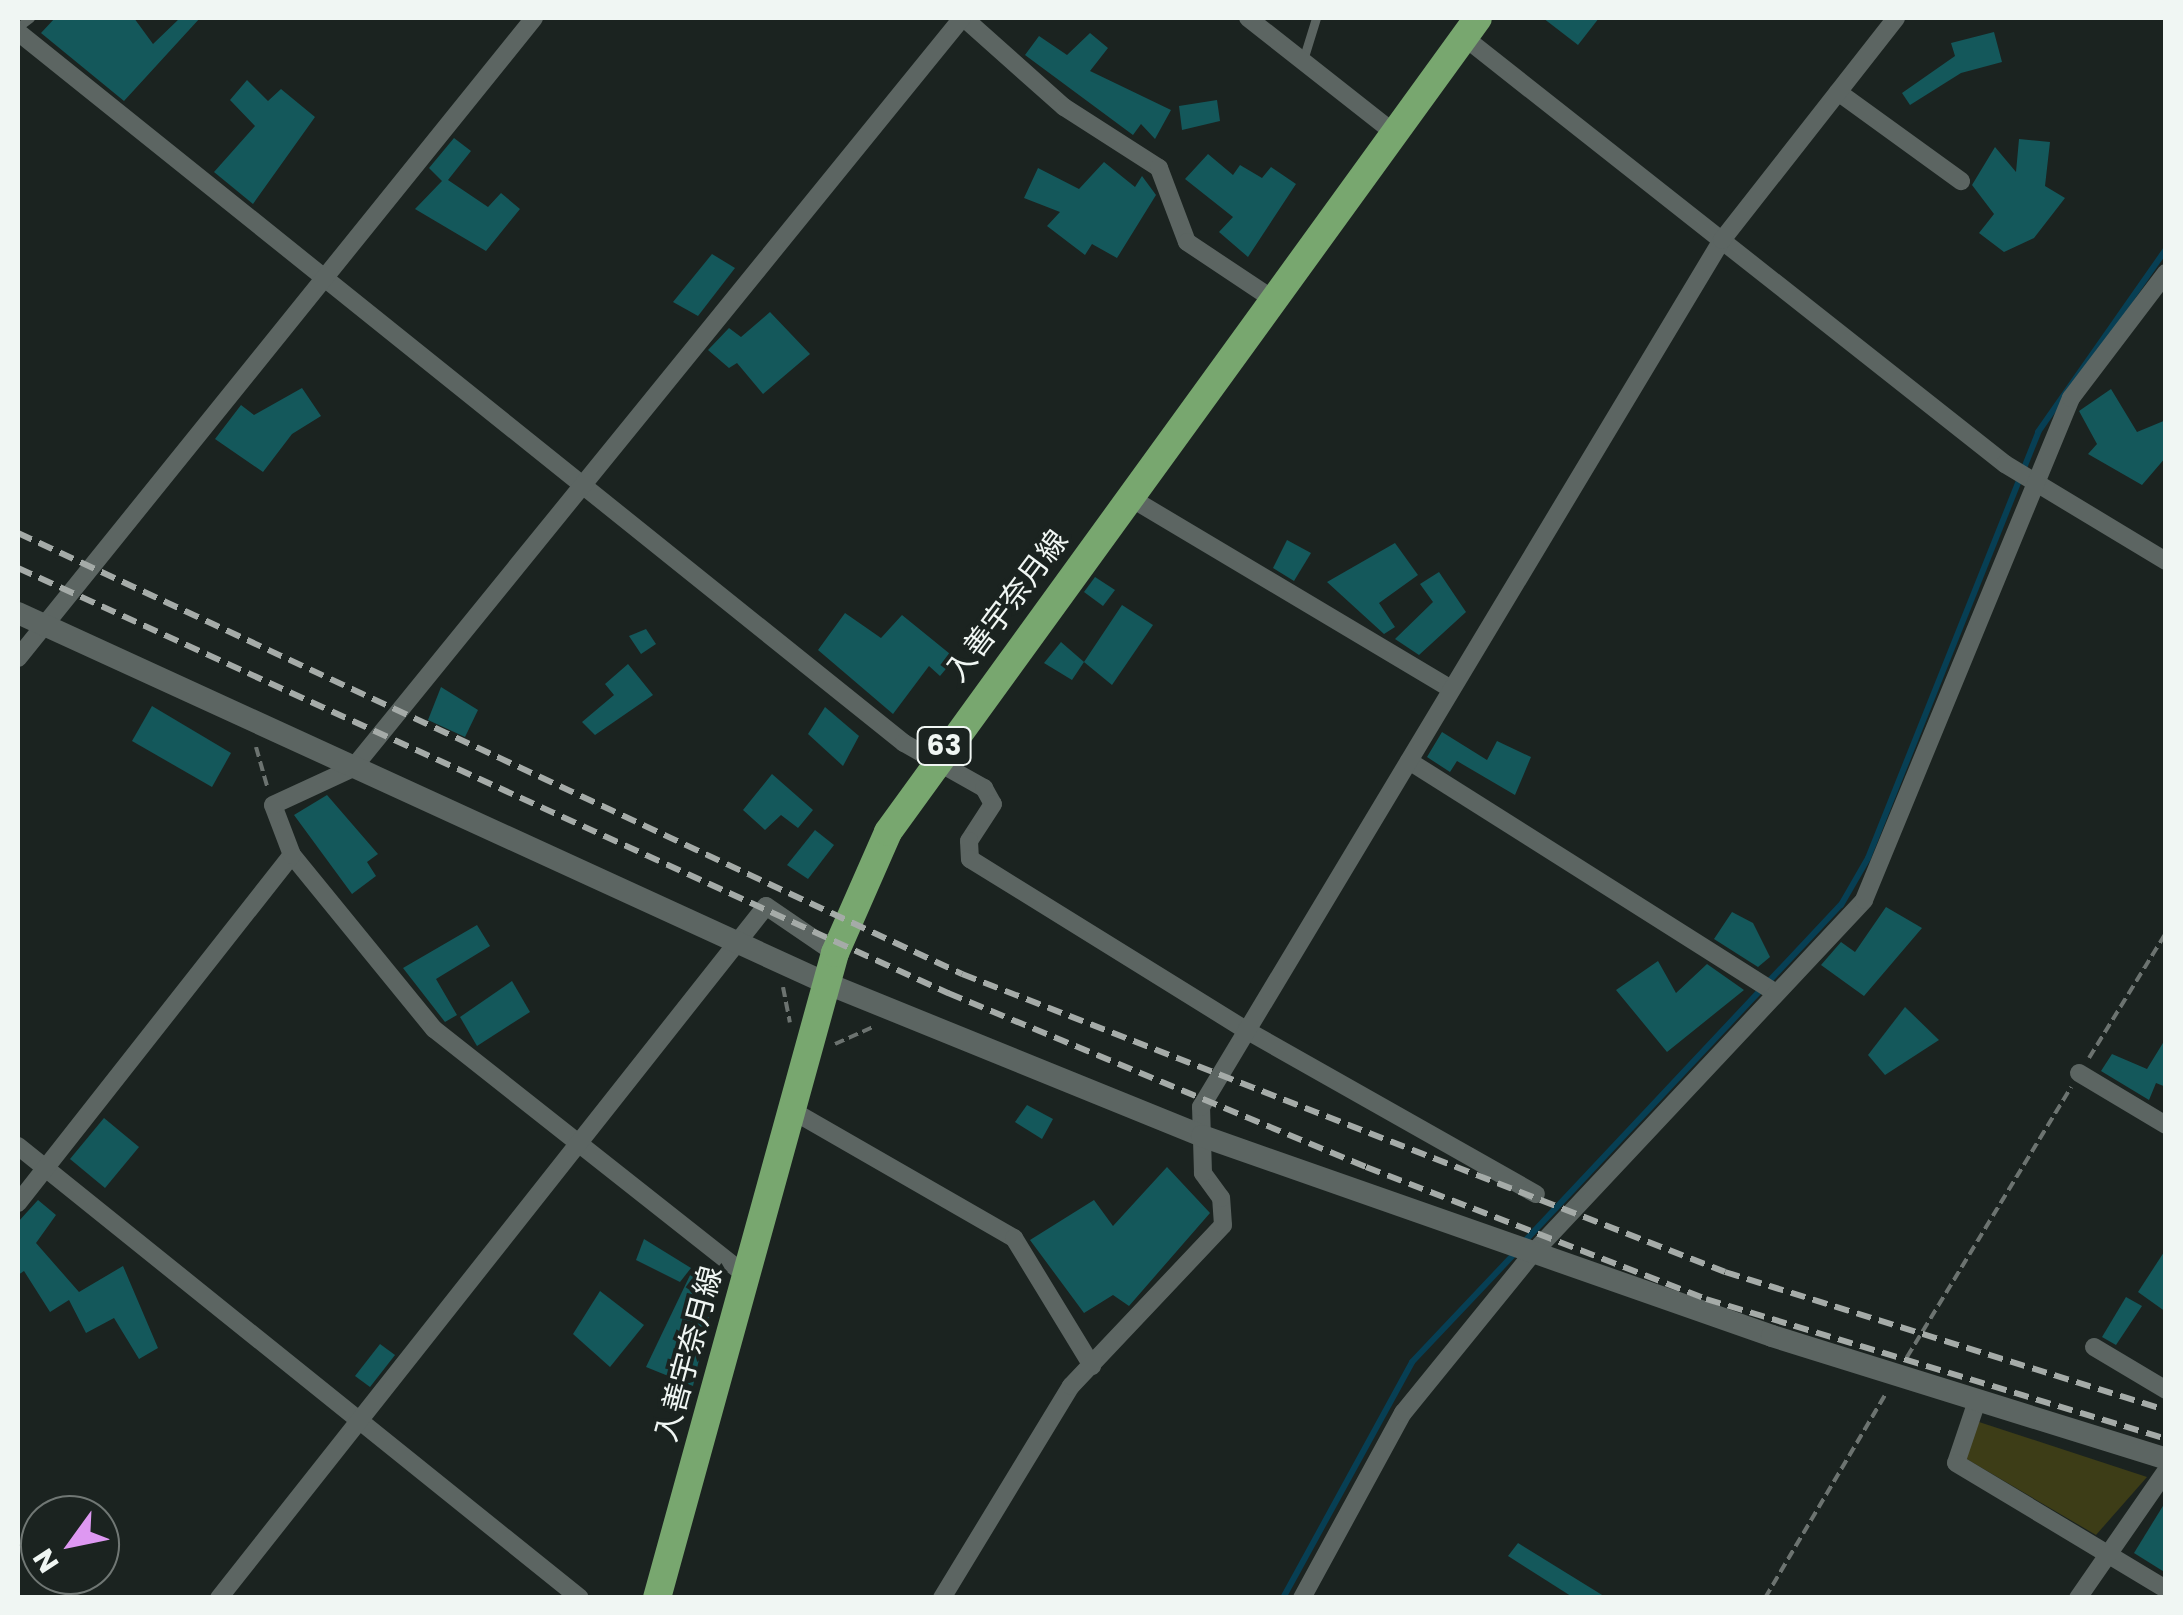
<!DOCTYPE html>
<html>
<head>
<meta charset="utf-8">
<style>
	body { margin:0 }
	#map { position:relative; width:2183px; height:1615px; overflow:hidden; background:#1b2320; font-family:Poppins,"Noto Sans JP",sans-serif }
	div>[style] { position:absolute }
	[style*='--x'] { left:calc(var(--x)*1px); top:calc(var(--y)*1px); width:calc(var(--w)*1px); rotate:calc(var(--a)*1deg) }
	.green>* { inset:0; background:#3d3d17 }
	.stream>* { height:6px; margin:-3px; padding:0 3px; transform-origin:3px; border-radius:3px; background:#073f54 }
	.building>* { inset:0; background:#14585b }
	.path>* { height:4px; margin-top:-2px; transform-origin:0; background:repeating-linear-gradient(90deg,#6c7370 0 10px,transparent 0 15px) }
	.service>* { height:9px; margin:-4.5px; padding:0 4.5px; transform-origin:4.5px; border-radius:4.5px; background:#5c6562 }
	.minor>* { height:18px; margin:-9px; padding:0 9px; transform-origin:9px; border-radius:9px; background:#5c6562 }
	.tertiary>* { height:22px; margin:-11px; padding:0 11px; transform-origin:11px; border-radius:11px; background:#5c6562 }
	.primary>* { height:28px; margin:-14px; padding:0 14px; transform-origin:14px; border-radius:14px; background:#78a76f }
	.rail>* { height:6px; margin-top:-3px; transform-origin:0; background:repeating-linear-gradient(90deg,#a5aba8 0 15px,transparent 0 23px) }
	span { translate:-50% -50%; white-space:nowrap; text-align:center; line-height:1.15; -webkit-text-stroke:8px #1b2320; paint-order:stroke }
	.shield-label span { padding:2px 8px; background:#1b2320; border:2px solid; border-radius:8px; -webkit-text-stroke-width:0 }
	.shield-label { font-size:28px; color:#f0f6f3; font-weight:700 }
	.street-label { font-size:30px; color:#f0f6f3 }
	.frame { position:absolute; inset:0; border:20px solid #f0f6f3; pointer-events:none }
	.north { position:absolute; left:20px; top:1495px; width:100px; height:100px; box-sizing:border-box; background:#1b2320; border:2px solid #707774; border-radius:50%; rotate:237deg; font-size:28px; font-weight:700; line-height:40px; text-align:center; color:#f0f6f3 }
	.north::after { content:''; display:block; margin:auto; width:35px; height:45px; background:#de98f2; clip-path:polygon(50% 0,100% 100%,50% 72%,0 100%) }
</style>
</head>
<body>
<div id="map">
	<div class="green">
		<div style="clip-path:polygon(1979px 1422px,2147px 1477px,2096px 1535px,1965px 1458px)"></div>
	</div>
	<div class="stream">
		<div style="--x:1524;--y:1242;--w:463;--a:-46.8"></div>
		<div style="--x:1841;--y:905;--w:54;--a:-60.1"></div>
		<div style="--x:1868;--y:858;--w:459;--a:-68.2"></div>
		<div style="--x:2038;--y:432;--w:223;--a:-55"></div>
		<div style="--x:1283;--y:1598;--w:269;--a:-61.3"></div>
		<div style="--x:1412;--y:1362;--w:151;--a:-46.6"></div>
	</div>
	<div class="building">
		<div style="clip-path:polygon(55px 18px,134px 18px,153px 44px,180px 18px,200px 18px,124px 101px,41px 33px)"></div>
		<div style="clip-path:polygon(1543px 18px,1599px 18px,1578px 45px)"></div>
		<div style="clip-path:polygon(1994px 32px,2002px 62px,1961px 73px,1910px 105px,1902px 93px,1955px 56px,1951px 43px)"></div>
		<div style="clip-path:polygon(1090px 33px,1108px 48px,1090px 71px,1171px 110px,1155px 139px,1141px 124px,1133px 135px,1025px 55px,1039px 36px,1067px 55px)"></div>
		<div style="clip-path:polygon(247px 80px,268px 101px,281px 89px,315px 117px,253px 204px,214px 172px,255px 126px,230px 100px)"></div>
		<div style="clip-path:polygon(1217px 100px,1220px 121px,1182px 130px,1179px 106px)"></div>
		<div style="clip-path:polygon(454px 138px,471px 151px,448px 180px,488px 207px,501px 193px,520px 209px,486px 251px,415px 209px,442px 181px,429px 168px)"></div>
		<div style="clip-path:polygon(2019px 139px,2050px 142px,2045px 186px,2065px 198px,2034px 238px,2004px 252px,1979px 233px,1994px 214px,1972px 185px,1995px 147px,2016px 172px)"></div>
		<div style="clip-path:polygon(1208px 154px,1233px 175px,1240px 165px,1262px 178px,1271px 167px,1296px 184px,1248px 257px,1219px 232px,1233px 217px,1185px 179px)"></div>
		<div style="clip-path:polygon(1104px 162px,1135px 187px,1142px 176px,1156px 195px,1117px 258px,1092px 244px,1085px 255px,1047px 226px,1060px 212px,1024px 198px,1038px 168px,1079px 189px)"></div>
		<div style="clip-path:polygon(712px 254px,735px 268px,698px 316px,673px 302px)"></div>
		<div style="clip-path:polygon(770px 312px,810px 354px,763px 394px,737px 363px,729px 368px,708px 350px,729px 328px,741px 337px)"></div>
		<div style="clip-path:polygon(302px 388px,321px 416px,292px 434px,263px 472px,215px 439px,241px 405px,254px 415px)"></div>
		<div style="clip-path:polygon(2111px 389px,2137px 432px,2166px 420px,2166px 457px,2142px 485px,2088px 454px,2097px 444px,2079px 411px)"></div>
		<div style="clip-path:polygon(1287px 540px,1311px 553px,1294px 581px,1273px 568px)"></div>
		<div style="clip-path:polygon(1395px 543px,1418px 575px,1379px 603px,1395px 627px,1384px 634px,1327px 582px)"></div>
		<div style="clip-path:polygon(1439px 572px,1466px 612px,1419px 655px,1395px 639px,1433px 602px,1420px 584px)"></div>
		<div style="clip-path:polygon(1095px 577px,1115px 590px,1103px 606px,1084px 592px)"></div>
		<div style="clip-path:polygon(1122px 605px,1153px 625px,1112px 685px,1084px 662px)"></div>
		<div style="clip-path:polygon(845px 613px,881px 638px,902px 615px,955px 658px,940px 676px,929px 666px,893px 714px,818px 650px)"></div>
		<div style="clip-path:polygon(646px 629px,656px 644px,641px 654px,629px 636px)"></div>
		<div style="clip-path:polygon(1061px 642px,1084px 662px,1072px 680px,1044px 663px)"></div>
		<div style="clip-path:polygon(628px 664px,653px 695px,595px 735px,582px 722px,614px 695px,605px 684px)"></div>
		<div style="clip-path:polygon(441px 687px,478px 710px,465px 737px,428px 720px)"></div>
		<div style="clip-path:polygon(152px 706px,231px 753px,212px 787px,132px 741px)"></div>
		<div style="clip-path:polygon(825px 707px,859px 736px,843px 766px,808px 734px)"></div>
		<div style="clip-path:polygon(1442px 732px,1487px 760px,1497px 741px,1531px 757px,1515px 795px,1457px 761px,1450px 772px,1427px 757px)"></div>
		<div style="clip-path:polygon(772px 774px,813px 810px,798px 828px,781px 815px,765px 830px,743px 810px)"></div>
		<div style="clip-path:polygon(327px 795px,378px 854px,367px 862px,376px 876px,352px 894px,294px 815px)"></div>
		<div style="clip-path:polygon(815px 830px,834px 845px,808px 879px,787px 865px)"></div>
		<div style="clip-path:polygon(1886px 907px,1922px 928px,1864px 996px,1821px 965px,1841px 942px,1855px 952px)"></div>
		<div style="clip-path:polygon(1732px 912px,1753px 923px,1770px 957px,1758px 967px,1714px 939px)"></div>
		<div style="clip-path:polygon(477px 925px,490px 946px,436px 979px,457px 1015px,445px 1022px,403px 968px)"></div>
		<div style="clip-path:polygon(1658px 961px,1676px 993px,1707px 964px,1744px 990px,1667px 1052px,1616px 990px)"></div>
		<div style="clip-path:polygon(512px 981px,530px 1012px,477px 1046px,460px 1017px)"></div>
		<div style="clip-path:polygon(1905px 1007px,1939px 1040px,1885px 1075px,1868px 1055px)"></div>
		<div style="clip-path:polygon(2166px 1038px,2166px 1087px,2156px 1083px,2149px 1100px,2101px 1071px,2112px 1054px,2147px 1069px)"></div>
		<div style="clip-path:polygon(1027px 1105px,1053px 1119px,1042px 1139px,1015px 1122px)"></div>
		<div style="clip-path:polygon(104px 1118px,139px 1147px,105px 1188px,70px 1159px)"></div>
		<div style="clip-path:polygon(1167px 1167px,1210px 1213px,1129px 1306px,1113px 1295px,1084px 1313px,1030px 1240px,1094px 1200px,1113px 1226px)"></div>
		<div style="clip-path:polygon(38px 1200px,56px 1215px,36px 1243px,79px 1292px,123px 1266px,158px 1348px,139px 1359px,114px 1318px,86px 1333px,69px 1300px,50px 1312px,24px 1271px,18px 1275px,18px 1222px)"></div>
		<div style="clip-path:polygon(644px 1239px,691px 1268px,680px 1282px,636px 1260px)"></div>
		<div style="clip-path:polygon(2166px 1249px,2166px 1312px,2138px 1292px)"></div>
		<div style="clip-path:polygon(693px 1269px,717px 1281px,693px 1386px,646px 1367px)"></div>
		<div style="clip-path:polygon(600px 1291px,644px 1325px,610px 1367px,573px 1334px)"></div>
		<div style="clip-path:polygon(2126px 1297px,2142px 1306px,2116px 1345px,2102px 1337px)"></div>
		<div style="clip-path:polygon(380px 1344px,395px 1355px,370px 1387px,355px 1376px)"></div>
		<div style="clip-path:polygon(2166px 1501px,2166px 1573px,2134px 1553px)"></div>
		<div style="clip-path:polygon(1518px 1543px,1607px 1598px,1574px 1598px,1508px 1556px)"></div>
	</div>
	<div class="path">
		<div style="--x:256;--y:747;--w:41;--a:74.2"></div>
		<div style="--x:783;--y:987;--w:36;--a:79"></div>
		<div style="--x:835;--y:1044;--w:44;--a:-24.2"></div>
		<div style="--x:2089;--y:1058;--w:147;--a:-58.4"></div>
		<div style="--x:1907;--y:1357;--w:316;--a:-58.7"></div>
		<div style="--x:1765;--y:1598;--w:236;--a:-59.4"></div>
	</div>
	<div class="service">
		<div style="--x:18;--y:27;--w:15;--a:-37"></div>
		<div style="--x:1303;--y:60;--w:44;--a:-72.8"></div>
	</div>
	<div class="minor">
		<div style="--x:964;--y:18;--w:134;--a:41.7"></div>
		<div style="--x:1064;--y:107;--w:113;--a:32.7"></div>
		<div style="--x:1159;--y:168;--w:79;--a:69.3"></div>
		<div style="--x:1187;--y:242;--w:105;--a:33.7"></div>
		<div style="--x:1248;--y:18;--w:186;--a:38.2"></div>
		<div style="--x:18;--y:32;--w:1136;--a:38.75"></div>
		<div style="--x:904;--y:743;--w:92;--a:29.4"></div>
		<div style="--x:984;--y:788;--w:18;--a:61"></div>
		<div style="--x:993;--y:804;--w:44;--a:123"></div>
		<div style="--x:969;--y:841;--w:18;--a:87"></div>
		<div style="--x:970;--y:859;--w:325;--a:31.8"></div>
		<div style="--x:1246;--y:1030;--w:333;--a:29.5"></div>
		<div style="--x:1464;--y:37;--w:689;--a:38.28"></div>
		<div style="--x:2005;--y:464;--w:188;--a:31.1"></div>
		<div style="--x:1838;--y:92;--w:152;--a:35.9"></div>
		<div style="--x:1129;--y:497;--w:375;--a:30.8"></div>
		<div style="--x:18;--y:658;--w:822;--a:-51.12"></div>
		<div style="--x:1409;--y:761;--w:432;--a:32.3"></div>
		<div style="--x:292;--y:855;--w:225;--a:50.8"></div>
		<div style="--x:434;--y:1029;--w:395;--a:38.3"></div>
		<div style="--x:2079;--y:1073;--w:101;--a:30.9"></div>
		<div style="--x:793;--y:1111;--w:255;--a:29.9"></div>
		<div style="--x:1014;--y:1238;--w:150;--a:58.6"></div>
		<div style="--x:18;--y:1146;--w:721;--a:38.81"></div>
		<div style="--x:18;--y:1203;--w:443;--a:-51.8"></div>
		<div style="--x:292;--y:855;--w:53;--a:-110.8"></div>
		<div style="--x:273;--y:805;--w:88;--a:-24.8"></div>
		<div style="--x:353;--y:768;--w:966;--a:-50.92"></div>
		<div style="--x:2094;--y:1347;--w:84;--a:30.8"></div>
		<div style="--x:1977;--y:1401;--w:65;--a:108.7"></div>
		<div style="--x:1956;--y:1463;--w:245;--a:31"></div>
		<div style="--x:219;--y:1598;--w:882;--a:-51.67"></div>
		<div style="--x:766;--y:906;--w:83;--a:34.3"></div>
		<div style="--x:942;--y:1598;--w:248;--a:-58.7"></div>
		<div style="--x:1071;--y:1386;--w:221;--a:-46.6"></div>
		<div style="--x:1223;--y:1225;--w:27;--a:-94"></div>
		<div style="--x:1221;--y:1198;--w:31;--a:-126"></div>
		<div style="--x:1203;--y:1173;--w:66;--a:-91.7"></div>
		<div style="--x:1201;--y:1107;--w:1011;--a:-59"></div>
		<div style="--x:1722;--y:240;--w:282;--a:-51.9"></div>
		<div style="--x:1302;--y:1598;--w:211;--a:-61.4"></div>
		<div style="--x:1403;--y:1413;--w:205;--a:-50.9"></div>
		<div style="--x:1532;--y:1254;--w:485;--a:-46.8"></div>
		<div style="--x:1864;--y:900;--w:543;--a:-67.59"></div>
		<div style="--x:2071;--y:398;--w:157;--a:-52.8"></div>
		<div style="--x:2078;--y:1598;--w:155;--a:-55.3"></div>
	</div>
	<div class="tertiary">
		<div style="--x:18;--y:613;--w:891;--a:24.61"></div>
		<div style="--x:828;--y:984;--w:404;--a:22.1"></div>
		<div style="--x:1202;--y:1136;--w:604;--a:19.33"></div>
		<div style="--x:1772;--y:1336;--w:413;--a:17.3"></div>
	</div>
	<div class="primary">
		<div style="--x:657;--y:1598;--w:669;--a:-74.57"></div>
		<div style="--x:835;--y:953;--w:132;--a:-66.3"></div>
		<div style="--x:888;--y:832;--w:1005;--a:-54.06"></div>
	</div>
	<div class="rail">
		<div style="--x:18;--y:533;--w:1042;--a:25.04"></div>
		<div style="--x:962;--y:974;--w:819;--a:21.33"></div>
		<div style="--x:1725;--y:1272;--w:462;--a:17.4"></div>
		<div style="--x:18;--y:568;--w:1023;--a:24.56"></div>
		<div style="--x:948;--y:993;--w:453;--a:22.6"></div>
		<div style="--x:1366;--y:1167;--w:365;--a:21.2"></div>
		<div style="--x:1706;--y:1299;--w:481;--a:16.9"></div>
	</div>
	<div class="shield-label">
		<span style="left:944px;top:746px">63</span>
	</div>
	<div class="street-label">
		<span style="left:1007px;top:606px;rotate:-53deg">入善宇奈月線</span>
		<span style="left:689px;top:1354px;rotate:-75deg">入善宇奈月線</span>
	</div>
	<div class="frame"></div>
	<div class="north">N</div>
</div>
</body>
</html>
